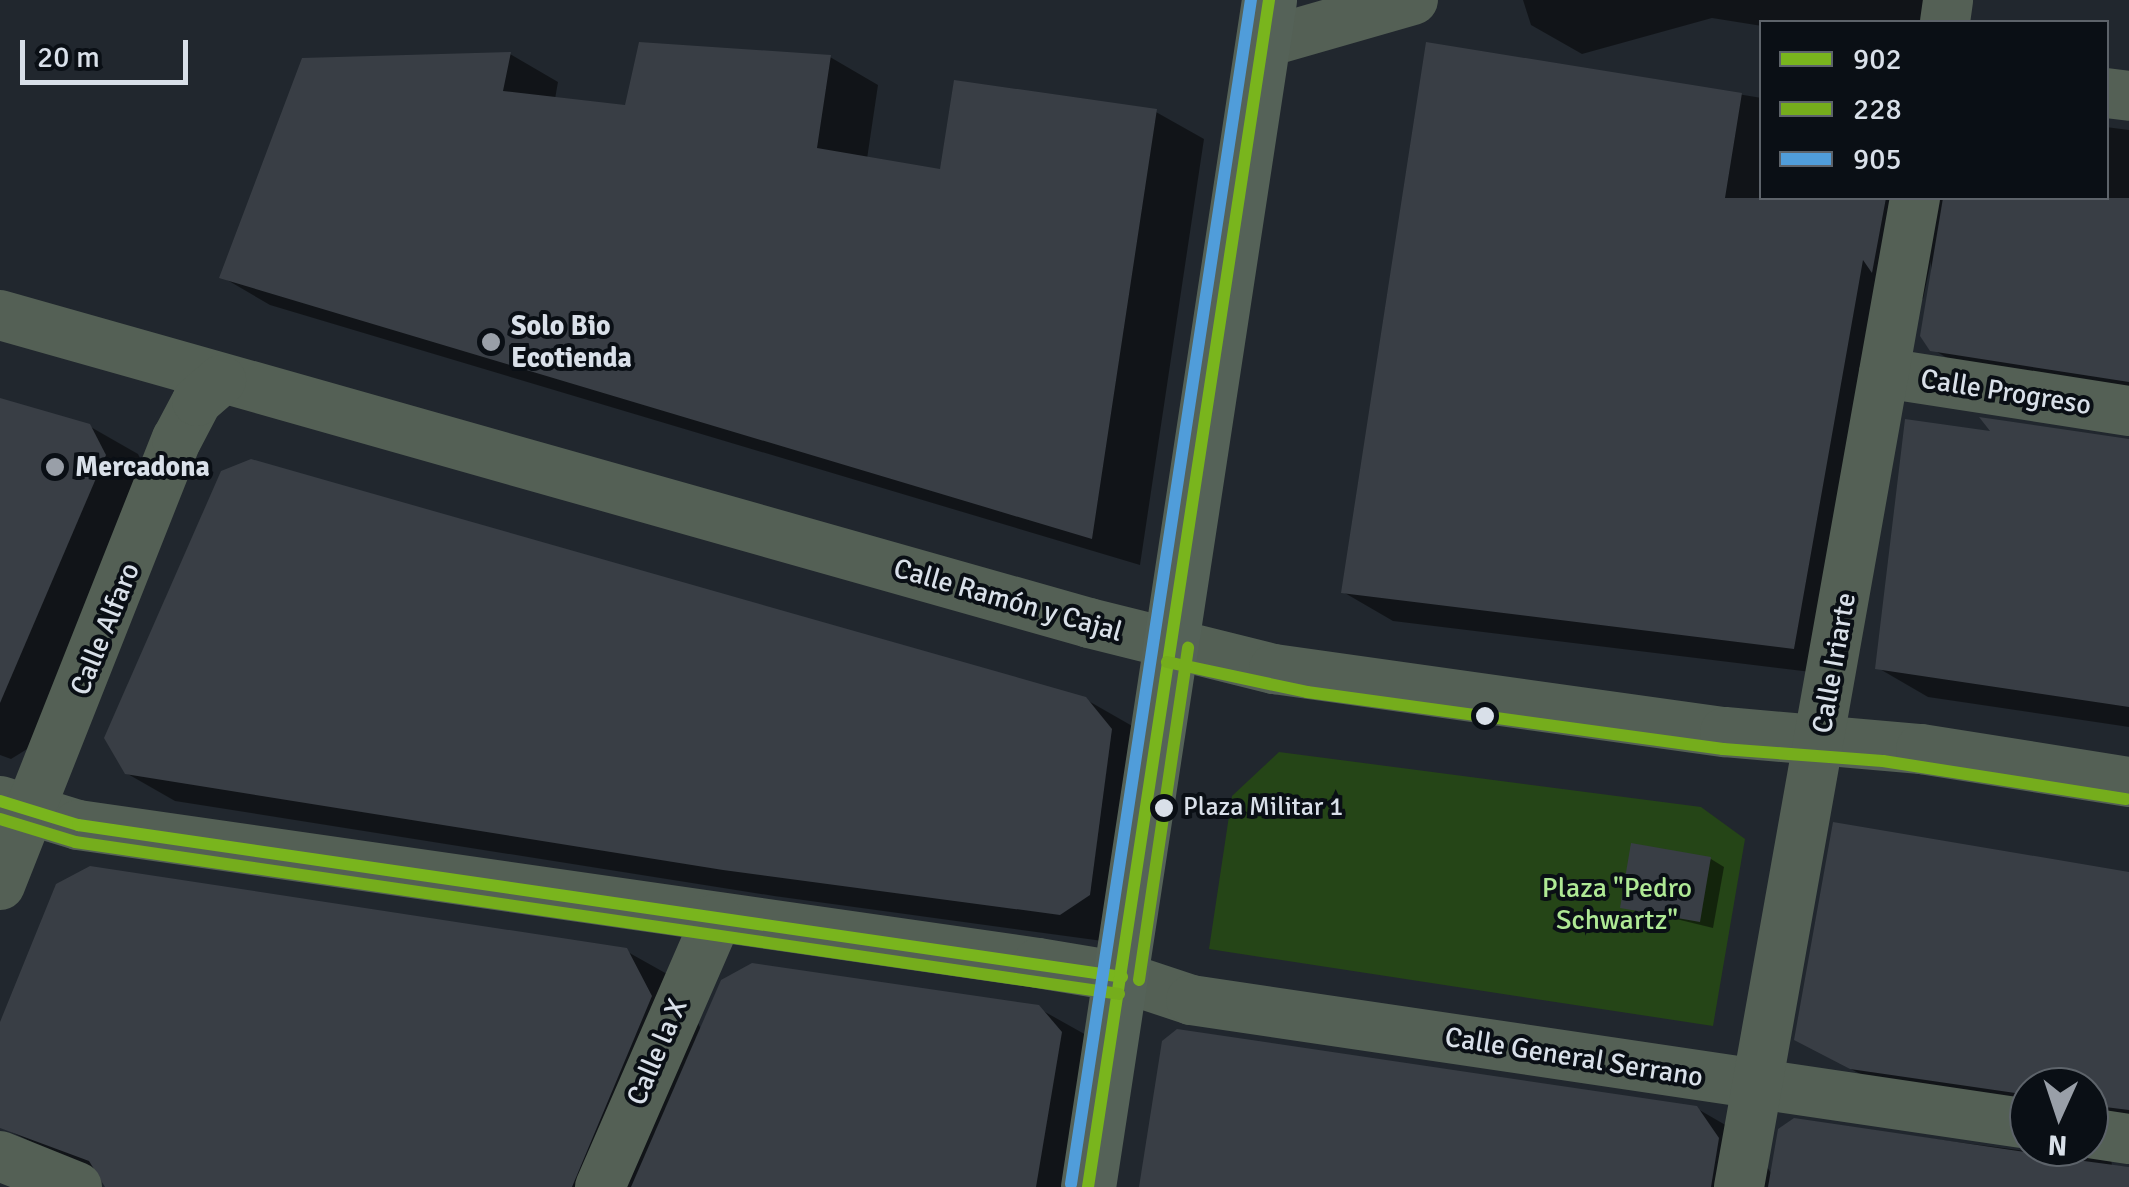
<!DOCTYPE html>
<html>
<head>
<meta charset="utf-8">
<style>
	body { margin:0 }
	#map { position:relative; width:2129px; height:1187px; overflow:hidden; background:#21272e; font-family:Signika,sans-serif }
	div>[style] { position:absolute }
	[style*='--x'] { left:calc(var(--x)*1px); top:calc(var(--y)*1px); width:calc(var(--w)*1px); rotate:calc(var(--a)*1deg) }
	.green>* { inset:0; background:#254517 }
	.shadow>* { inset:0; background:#0007 }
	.building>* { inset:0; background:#393e45 }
	.minor>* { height:50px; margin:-25px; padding:0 25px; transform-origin:25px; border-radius:25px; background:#546055 }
	.secondary>* { height:55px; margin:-27.5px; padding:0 27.5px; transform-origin:27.5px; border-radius:27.5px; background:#556258 }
	.bus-1>* { height:12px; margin:-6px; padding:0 6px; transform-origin:6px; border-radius:6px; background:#79b51d }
	.bus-2>* { height:12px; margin:-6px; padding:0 6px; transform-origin:6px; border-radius:6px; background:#75ad1c }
	.bus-3>* { height:12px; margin:-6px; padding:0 6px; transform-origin:6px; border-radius:6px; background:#509dda }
	.dots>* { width:28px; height:28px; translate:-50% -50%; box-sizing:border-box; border:5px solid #0a0f15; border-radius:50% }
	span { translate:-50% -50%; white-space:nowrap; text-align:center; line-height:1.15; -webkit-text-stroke:8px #0a0f15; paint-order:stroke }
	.bus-label { font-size:26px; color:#d9e0e9 }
	.left { translate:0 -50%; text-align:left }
	.poi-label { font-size:28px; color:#d9e0e9; font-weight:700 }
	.street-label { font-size:28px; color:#d9e0e9 }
	.park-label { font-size:28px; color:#afe995 }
	.legend { position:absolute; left:1759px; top:20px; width:350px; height:180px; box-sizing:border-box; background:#0a0f15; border:2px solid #5d636a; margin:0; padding:12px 18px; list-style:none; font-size:30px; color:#d9e0e9 }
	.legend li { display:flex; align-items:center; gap:20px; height:50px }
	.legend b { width:50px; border:2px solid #5d636a }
	.north { position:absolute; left:2009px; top:1067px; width:100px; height:100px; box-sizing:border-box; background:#0a0f15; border:2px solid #5d636a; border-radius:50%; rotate:183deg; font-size:28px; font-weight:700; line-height:40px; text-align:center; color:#d9e0e9 }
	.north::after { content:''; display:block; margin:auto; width:35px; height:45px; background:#999fa8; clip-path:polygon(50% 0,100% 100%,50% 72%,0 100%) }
	.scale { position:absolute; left:20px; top:40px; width:168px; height:45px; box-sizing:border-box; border:5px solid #d9e0e9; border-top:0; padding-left:12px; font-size:30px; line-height:35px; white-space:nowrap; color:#d9e0e9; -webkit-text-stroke:8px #0a0f15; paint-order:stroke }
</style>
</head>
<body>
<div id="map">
	<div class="green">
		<div style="clip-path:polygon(1279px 752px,1701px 807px,1745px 839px,1713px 1026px,1209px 949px,1232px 796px)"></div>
	</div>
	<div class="shadow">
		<div style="clip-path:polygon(1523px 0,1937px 0,1934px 22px,1762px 26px,1712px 18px,1582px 54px,1531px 25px)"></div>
		<div style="clip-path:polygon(1428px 44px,1762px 98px,1762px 198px,2106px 198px,2106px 127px,2129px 130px,2129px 401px,1983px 379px,1932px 349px,1931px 261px,1923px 299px,1912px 293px,1844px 676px,1393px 621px,1343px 592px)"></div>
		<div style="clip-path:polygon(510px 54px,558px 82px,555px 99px,627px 108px,830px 57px,878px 85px,867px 159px,942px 172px,1156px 112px,1204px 139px,1140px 565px,270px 305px,222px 277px)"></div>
		<div style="clip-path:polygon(0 400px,89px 426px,138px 454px,153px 484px,45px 738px,11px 759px,0 755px)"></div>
		<div style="clip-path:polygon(1996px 435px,2129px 441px,2129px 727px,1928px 697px,1878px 668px)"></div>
		<div style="clip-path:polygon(1085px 699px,1134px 727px,1110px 942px,774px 896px,175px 801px,126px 773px)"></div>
		<div style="clip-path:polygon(1711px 859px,1724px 867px,1713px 928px,1623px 906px)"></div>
		<div style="clip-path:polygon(2129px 874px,2129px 1136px,2111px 1158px,2112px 1166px,2129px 1167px,2129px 1187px,1141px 1187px,1696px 1108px,1748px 1138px,1771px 1173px,1794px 1121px,2042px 1153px,2046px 1147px,2089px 1147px,2089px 1087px,2029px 1087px,2029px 1117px,1904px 1097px,1849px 1068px)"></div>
		<div style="clip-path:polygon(626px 951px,676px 979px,702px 1031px,1038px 1008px,1088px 1036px,1089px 1187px,107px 1187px,108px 1181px,0 1126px,0 1029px)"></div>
	</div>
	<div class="building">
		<div style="clip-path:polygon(639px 42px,831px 55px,817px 148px,940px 169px,954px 80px,1157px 109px,1092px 539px,219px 278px,302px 58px,511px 52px,503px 91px,625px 105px)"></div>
		<div style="clip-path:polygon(1426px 42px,1742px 93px,1725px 198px,1886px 198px,1872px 273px,1863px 260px,1794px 649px,1341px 593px)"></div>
		<div style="clip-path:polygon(1943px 198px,2129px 198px,2129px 382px,1930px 351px,1920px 336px)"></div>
		<div style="clip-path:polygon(0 398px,90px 424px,106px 455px,0 703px)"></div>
		<div style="clip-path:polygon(1979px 417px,2129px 439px,2129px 707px,1875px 669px,1905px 419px,1990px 431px)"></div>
		<div style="clip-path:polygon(251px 459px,1086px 697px,1112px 729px,1090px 895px,1060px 915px,723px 870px,125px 774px,104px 738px,221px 471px)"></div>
		<div style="clip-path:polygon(1833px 822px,2129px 872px,2129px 1110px,2089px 1105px,2089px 1087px,2029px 1087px,2029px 1095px,1850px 1069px,1794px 1040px)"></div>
		<div style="clip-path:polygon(1631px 843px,1711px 857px,1700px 922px,1620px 908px)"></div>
		<div style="clip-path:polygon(90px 866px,627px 948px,652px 996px,572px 1187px,105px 1187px,89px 1161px,0 1128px,0 1022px,56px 884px)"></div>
		<div style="clip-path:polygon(752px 963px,1039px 1005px,1062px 1032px,1036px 1187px,631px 1187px,721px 980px)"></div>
		<div style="clip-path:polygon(1177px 1029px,1697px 1106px,1719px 1138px,1711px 1187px,1139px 1187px,1162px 1041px)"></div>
		<div style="clip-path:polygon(1794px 1118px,2025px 1152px,2065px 1147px,2084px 1161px,2129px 1167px,2129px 1187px,1768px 1187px,1778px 1129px)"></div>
	</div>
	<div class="minor">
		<div style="--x:1945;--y:22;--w:22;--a:-82"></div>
		<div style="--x:1263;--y:43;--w:156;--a:-16"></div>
		<div style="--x:2106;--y:93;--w:23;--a:7"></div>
		<div style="--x:0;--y:315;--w:1132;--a:15.79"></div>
		<div style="--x:1089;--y:623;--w:191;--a:14"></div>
		<div style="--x:1274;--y:669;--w:455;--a:8"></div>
		<div style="--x:1725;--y:732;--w:197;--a:5"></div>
		<div style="--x:1921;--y:749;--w:211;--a:9"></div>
		<div style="--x:1884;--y:373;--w:248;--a:8.8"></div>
		<div style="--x:0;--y:801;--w:82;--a:17.1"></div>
		<div style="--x:78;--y:825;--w:970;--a:8.18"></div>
		<div style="--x:1038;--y:963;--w:85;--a:9.5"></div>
		<div style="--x:1122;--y:977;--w:73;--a:18.4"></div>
		<div style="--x:1191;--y:1000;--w:847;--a:8.42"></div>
		<div style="--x:0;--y:885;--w:480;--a:-68.4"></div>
		<div style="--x:177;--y:439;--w:43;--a:-62.2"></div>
		<div style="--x:197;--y:401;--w:32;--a:-41"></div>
		<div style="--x:2089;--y:1133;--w:40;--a:8.5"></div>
		<div style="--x:0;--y:1156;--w:83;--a:21.9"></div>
		<div style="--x:600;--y:1187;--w:293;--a:-66.5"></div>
		<div style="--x:1739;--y:1187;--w:1005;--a:-79.91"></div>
	</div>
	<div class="secondary">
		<div style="--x:1088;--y:1187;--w:1201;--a:-81.33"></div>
	</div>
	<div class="bus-1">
		<div style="--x:0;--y:801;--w:82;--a:17.1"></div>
		<div style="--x:78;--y:825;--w:1055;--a:8.28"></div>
		<div style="--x:1088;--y:1187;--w:1201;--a:-81.33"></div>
	</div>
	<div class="bus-2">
		<div style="--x:1167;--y:662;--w:143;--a:12.1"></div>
		<div style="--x:1307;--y:692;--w:420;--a:7.8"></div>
		<div style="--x:1723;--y:749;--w:160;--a:4.3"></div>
		<div style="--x:1883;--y:761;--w:246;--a:8.9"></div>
		<div style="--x:0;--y:819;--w:78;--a:17"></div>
		<div style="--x:75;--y:842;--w:1055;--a:8.28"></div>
		<div style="--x:1139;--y:980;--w:336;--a:-81.6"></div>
	</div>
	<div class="bus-3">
		<div style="--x:1071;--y:1184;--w:1198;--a:-81.36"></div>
	</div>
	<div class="dots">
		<div style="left:491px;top:342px;background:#999fa8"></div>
		<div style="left:55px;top:467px;background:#999fa8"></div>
		<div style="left:1485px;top:716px;background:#d9e0e9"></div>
		<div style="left:1164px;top:808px;background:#d9e0e9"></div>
	</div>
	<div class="bus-label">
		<span class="left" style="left:1183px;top:808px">Plaza Militar 1</span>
	</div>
	<div class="poi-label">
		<span class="left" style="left:511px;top:342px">Solo Bio<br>Ecotienda</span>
		<span class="left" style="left:75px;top:467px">Mercadona</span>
	</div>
	<div class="street-label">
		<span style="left:2006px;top:392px;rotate:9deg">Calle Progreso</span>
		<span style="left:1008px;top:600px;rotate:16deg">Calle Ramón y Cajal</span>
		<span style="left:105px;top:629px;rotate:-68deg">Calle Alfaro</span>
		<span style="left:1834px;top:663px;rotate:-80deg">Calle Iriarte</span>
		<span style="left:657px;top:1052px;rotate:-67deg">Calle la X</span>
		<span style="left:1574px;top:1057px;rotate:9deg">Calle General Serrano</span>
	</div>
	<div class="park-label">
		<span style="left:1617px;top:904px">Plaza "Pedro<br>Schwartz"</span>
	</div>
	<ul class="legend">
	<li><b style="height:12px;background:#79b51d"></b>902</li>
	<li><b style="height:12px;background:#75ad1c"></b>228</li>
	<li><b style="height:12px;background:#509dda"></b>905</li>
	</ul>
	<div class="north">N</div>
	<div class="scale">20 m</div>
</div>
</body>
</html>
